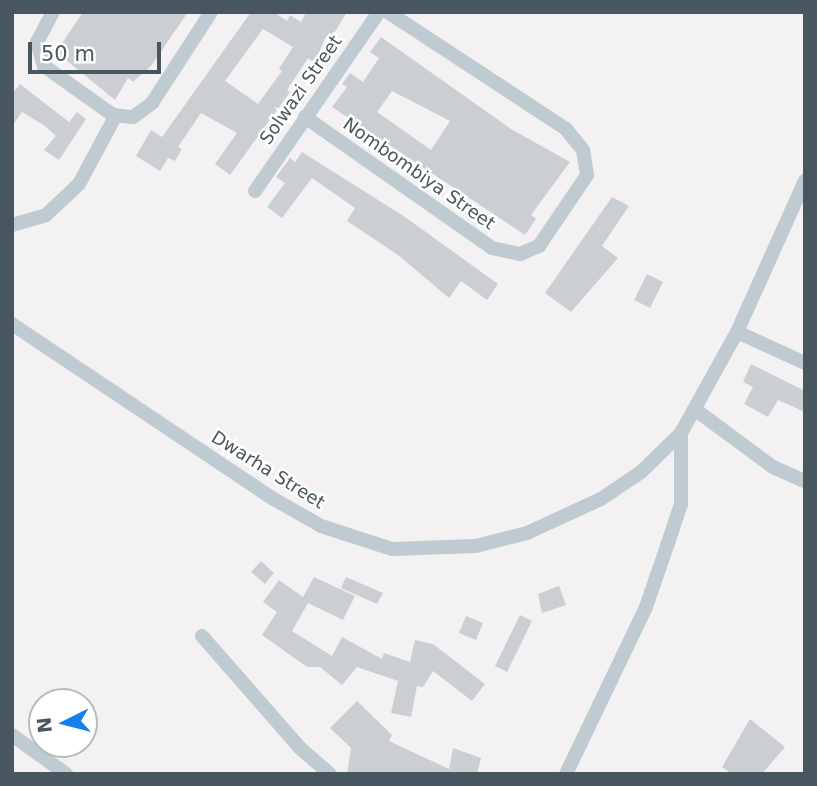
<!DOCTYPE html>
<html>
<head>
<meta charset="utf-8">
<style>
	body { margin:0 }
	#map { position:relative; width:817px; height:786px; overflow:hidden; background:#f4f1f2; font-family:"DejaVu Sans",sans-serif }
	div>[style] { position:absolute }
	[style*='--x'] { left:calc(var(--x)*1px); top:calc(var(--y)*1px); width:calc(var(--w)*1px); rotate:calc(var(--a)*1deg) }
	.building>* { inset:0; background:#cbcfd4 }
	.street>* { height:14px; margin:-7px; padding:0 7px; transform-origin:7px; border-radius:7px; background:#bfcad1 }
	span { translate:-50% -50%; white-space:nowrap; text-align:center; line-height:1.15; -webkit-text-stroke:5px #fff; paint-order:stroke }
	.street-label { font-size:18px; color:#485660 }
	.frame { position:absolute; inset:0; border:14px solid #485660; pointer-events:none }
	.north { position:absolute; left:28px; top:688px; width:70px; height:70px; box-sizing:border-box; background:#fff; border:2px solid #b6bbbf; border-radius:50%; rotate:264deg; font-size:19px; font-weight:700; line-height:28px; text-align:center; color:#485660 }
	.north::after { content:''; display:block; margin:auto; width:24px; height:32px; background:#1380ed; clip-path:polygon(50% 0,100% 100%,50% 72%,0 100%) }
	.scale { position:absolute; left:28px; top:42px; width:133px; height:32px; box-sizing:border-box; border:4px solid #485660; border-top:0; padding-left:9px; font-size:21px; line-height:24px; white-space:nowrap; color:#485660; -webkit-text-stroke:5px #fff; paint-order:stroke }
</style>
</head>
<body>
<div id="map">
	<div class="building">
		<div style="clip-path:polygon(83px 12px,188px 12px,151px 66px,133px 82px,128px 78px,115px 100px,56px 52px)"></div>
		<div style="clip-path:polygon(evenodd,251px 12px,274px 12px,287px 21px,290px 15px,301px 22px,306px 12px,347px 12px,329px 41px,325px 38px,319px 53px,312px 61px,308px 58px,287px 90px,290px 92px,230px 175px,215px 164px,237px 133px,201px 113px,178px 147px,182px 149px,175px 161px,168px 158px,160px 171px,136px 156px,151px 130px,162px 137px,251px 12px,263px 29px,293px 47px,279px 69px,282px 71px,258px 104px,225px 81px,263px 29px)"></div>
		<div style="clip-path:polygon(evenodd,381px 37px,511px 129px,570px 162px,531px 215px,536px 219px,525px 235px,332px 107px,347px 87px,342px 84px,350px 73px,363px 82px,379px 58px,370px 52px,381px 37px,392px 91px,450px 121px,431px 150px,377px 112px,392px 91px)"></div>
		<div style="clip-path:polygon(20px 84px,69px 122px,77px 112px,86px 119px,59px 160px,44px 150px,56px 136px,45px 126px,22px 112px,12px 126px,12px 94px)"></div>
		<div style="clip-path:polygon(302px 152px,405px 217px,498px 284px,487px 300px,461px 281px,449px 298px,398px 255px,347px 221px,355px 208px,312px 178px,282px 218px,267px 207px,285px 183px,276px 177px,290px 158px,295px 162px)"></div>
		<div style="clip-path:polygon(612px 197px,629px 206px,602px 246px,618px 258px,571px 312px,545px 293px)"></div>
		<div style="clip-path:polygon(647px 274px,663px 282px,650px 308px,634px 300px)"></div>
		<div style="clip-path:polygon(751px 364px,805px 391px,805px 412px,778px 400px,768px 417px,744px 404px,753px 387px,743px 382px)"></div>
		<div style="clip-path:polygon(261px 561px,274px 573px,265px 584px,251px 572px)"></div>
		<div style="clip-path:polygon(314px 577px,355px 596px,343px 620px,308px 603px,292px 631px,332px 656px,342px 637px,382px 659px,384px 653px,410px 662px,415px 640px,433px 644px,485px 684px,472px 701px,433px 671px,423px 687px,417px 686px,411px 717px,391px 713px,398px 681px,357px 667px,342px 685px,320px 667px,307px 667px,262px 635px,277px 612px,263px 602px,279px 580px,303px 597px)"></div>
		<div style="clip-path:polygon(346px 577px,383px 593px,377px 604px,341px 588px)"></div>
		<div style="clip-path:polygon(559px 586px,566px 605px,542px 613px,538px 594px)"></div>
		<div style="clip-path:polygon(520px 615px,532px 621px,507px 672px,495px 666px)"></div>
		<div style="clip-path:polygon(466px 616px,483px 623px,476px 640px,459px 633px)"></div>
		<div style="clip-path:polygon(357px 701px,392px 735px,389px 741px,449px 769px,453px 748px,481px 758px,477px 774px,347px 774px,351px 748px,330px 728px)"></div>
		<div style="clip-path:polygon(750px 719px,785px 747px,762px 774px,732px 774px,722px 767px)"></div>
	</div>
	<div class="street">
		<div style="--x:53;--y:12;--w:34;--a:118"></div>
		<div style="--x:37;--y:42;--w:25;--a:74"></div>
		<div style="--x:44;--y:66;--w:85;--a:35.4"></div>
		<div style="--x:113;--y:115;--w:20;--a:6"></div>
		<div style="--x:133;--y:117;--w:24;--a:-36"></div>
		<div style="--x:152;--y:103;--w:108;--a:-57"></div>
		<div style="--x:305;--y:117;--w:228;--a:35"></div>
		<div style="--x:492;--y:248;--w:29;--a:12"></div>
		<div style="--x:520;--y:254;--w:21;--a:-23"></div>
		<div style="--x:539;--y:246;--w:86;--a:-55.9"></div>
		<div style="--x:587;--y:175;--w:25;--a:-99"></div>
		<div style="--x:583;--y:150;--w:27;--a:-129"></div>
		<div style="--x:566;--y:129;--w:213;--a:-146.7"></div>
		<div style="--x:255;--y:191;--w:218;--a:-55.3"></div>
		<div style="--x:12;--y:225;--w:35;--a:-16"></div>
		<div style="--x:46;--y:215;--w:45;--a:-43.2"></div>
		<div style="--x:79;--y:184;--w:78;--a:-61.8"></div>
		<div style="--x:12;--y:324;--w:313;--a:33.8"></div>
		<div style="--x:272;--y:498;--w:56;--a:29.7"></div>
		<div style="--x:321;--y:526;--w:75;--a:17.9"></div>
		<div style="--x:392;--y:549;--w:84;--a:-2"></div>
		<div style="--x:476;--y:546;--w:53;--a:-14.3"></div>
		<div style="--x:527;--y:533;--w:81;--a:-24.7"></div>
		<div style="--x:601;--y:499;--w:48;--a:-34"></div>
		<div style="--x:641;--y:472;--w:56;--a:-44.3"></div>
		<div style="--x:681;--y:433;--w:115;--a:-61"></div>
		<div style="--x:737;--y:332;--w:166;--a:-65.8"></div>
		<div style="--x:737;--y:332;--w:75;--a:24.5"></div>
		<div style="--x:697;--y:411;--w:94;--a:36.4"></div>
		<div style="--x:773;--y:467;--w:35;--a:24"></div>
		<div style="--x:202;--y:636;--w:149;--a:48.8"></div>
		<div style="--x:300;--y:748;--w:40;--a:41"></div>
		<div style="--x:12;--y:735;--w:67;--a:35.8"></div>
		<div style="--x:566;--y:774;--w:185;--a:-64.4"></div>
		<div style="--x:646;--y:607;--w:65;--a:-71"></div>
		<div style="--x:667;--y:546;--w:44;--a:-71.6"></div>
		<div style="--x:681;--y:504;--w:71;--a:-90"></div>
	</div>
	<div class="street-label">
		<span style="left:301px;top:90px;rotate:-55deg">Solwazi Street</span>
		<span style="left:419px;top:174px;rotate:35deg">Nombombiya Street</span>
		<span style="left:268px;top:470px;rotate:32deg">Dwarha Street</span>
	</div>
	<div class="frame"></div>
	<div class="north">N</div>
	<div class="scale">50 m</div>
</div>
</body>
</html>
